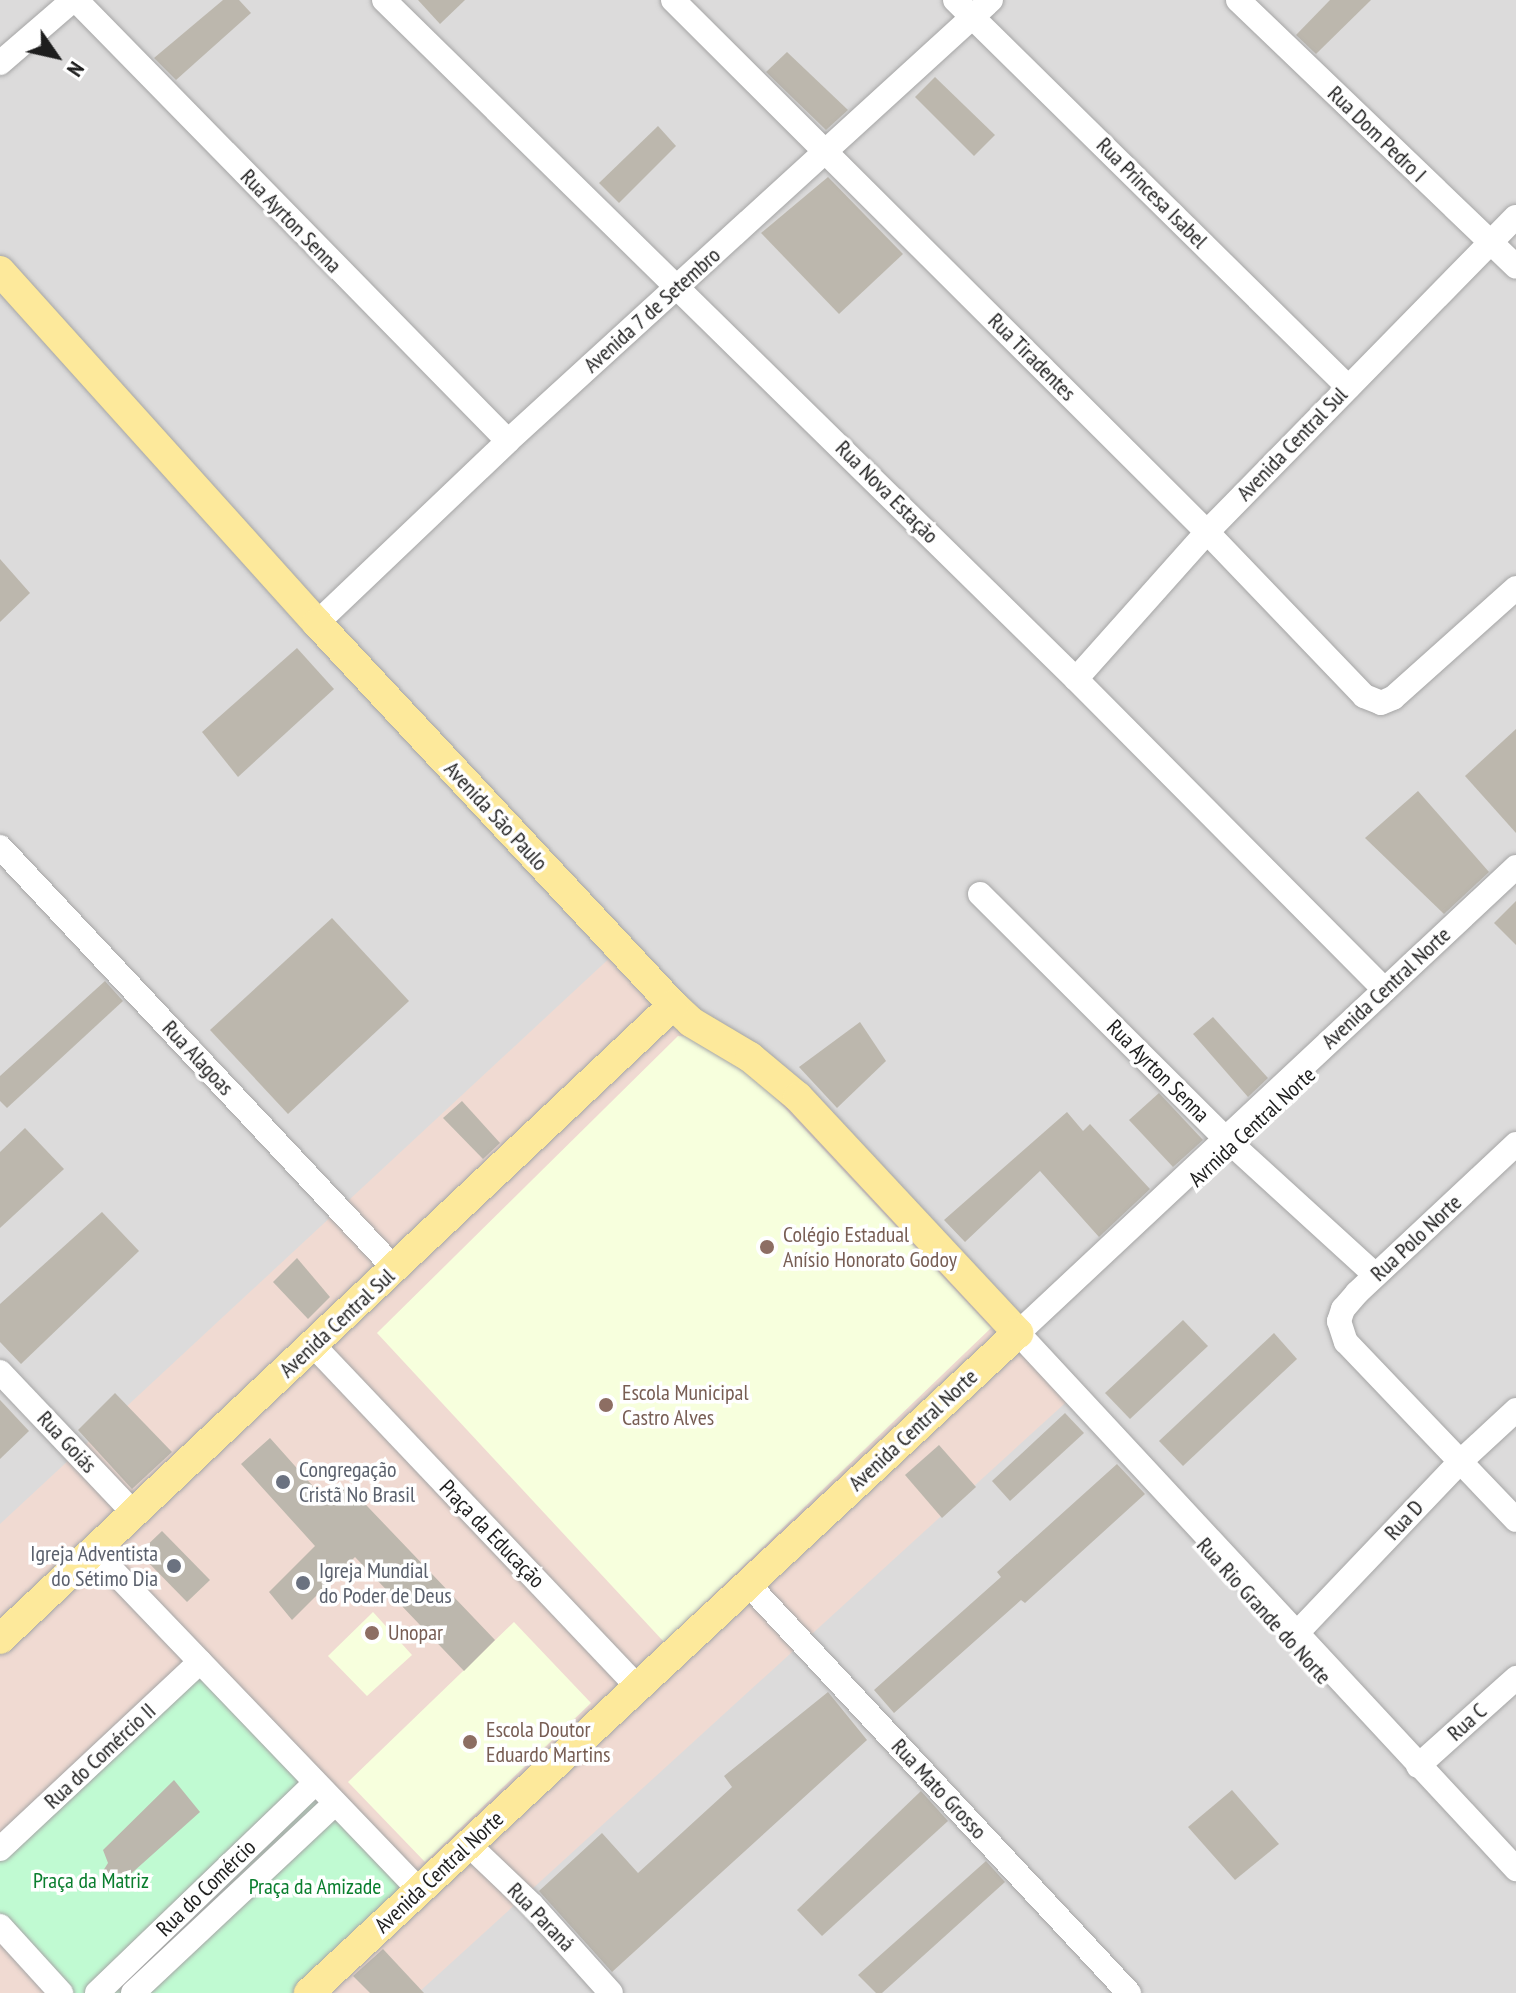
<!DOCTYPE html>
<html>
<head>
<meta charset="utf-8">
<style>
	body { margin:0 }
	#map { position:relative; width:1516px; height:1993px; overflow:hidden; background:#efeee4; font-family:"PT Sans Narrow",sans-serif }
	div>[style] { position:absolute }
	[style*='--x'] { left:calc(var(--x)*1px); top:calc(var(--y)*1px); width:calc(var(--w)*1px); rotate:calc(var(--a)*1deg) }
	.residential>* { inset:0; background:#dcdbdb }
	.commercial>* { inset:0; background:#f0dad2 }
	.education>* { inset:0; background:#f7ffdd }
	.park>* { inset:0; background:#c0fad2 }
	.building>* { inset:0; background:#bcb7ad }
	.roads { filter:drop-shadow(0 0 2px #a5a5a5) drop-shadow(0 0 2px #a5a5a5) }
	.minor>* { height:24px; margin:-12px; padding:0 12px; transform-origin:12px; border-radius:12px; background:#fff }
	.major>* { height:30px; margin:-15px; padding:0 15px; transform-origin:15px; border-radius:15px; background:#fde99b }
	.dots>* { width:22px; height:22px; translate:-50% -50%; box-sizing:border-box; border:4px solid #fff; border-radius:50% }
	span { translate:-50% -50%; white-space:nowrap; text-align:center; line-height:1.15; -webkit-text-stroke:7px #fff; paint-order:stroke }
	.street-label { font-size:22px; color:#1e1e1e }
	.education-label { font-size:22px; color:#785e54 }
	.left { translate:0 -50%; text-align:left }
	.worship-label { font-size:22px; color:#5b616d }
	.right { translate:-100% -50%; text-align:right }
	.park-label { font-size:22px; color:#0a7e2e }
	.north { position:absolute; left:16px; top:16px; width:80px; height:80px; -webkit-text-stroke:6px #fff; paint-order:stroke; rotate:124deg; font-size:22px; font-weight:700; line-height:32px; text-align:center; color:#1e1e1e }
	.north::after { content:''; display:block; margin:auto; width:28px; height:36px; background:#1e1e1e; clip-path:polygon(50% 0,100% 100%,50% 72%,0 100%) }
</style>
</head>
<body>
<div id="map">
	<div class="residential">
		<div style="clip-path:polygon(0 0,1516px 0,1516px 1993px,0 1993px)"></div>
	</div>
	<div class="commercial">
		<div style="clip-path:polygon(614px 954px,798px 1097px,1074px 1395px,418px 1993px,0 1993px,0 1524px)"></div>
	</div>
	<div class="education">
		<div style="clip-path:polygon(678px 1036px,710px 1038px,735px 1055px,991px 1328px,664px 1642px,377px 1333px)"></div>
		<div style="clip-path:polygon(373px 1612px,412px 1655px,367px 1696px,328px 1656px)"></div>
		<div style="clip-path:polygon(514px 1622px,591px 1703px,425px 1862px,348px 1782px)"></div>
	</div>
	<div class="park">
		<div style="clip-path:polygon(200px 1662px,420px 1889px,308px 1993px,61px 1993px,0 1927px,0 1849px)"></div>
	</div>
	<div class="building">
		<div style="clip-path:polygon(223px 0,239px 0,251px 13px,176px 80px,154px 58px)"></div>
		<div style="clip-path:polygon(418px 0,465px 0,440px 24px)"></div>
		<div style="clip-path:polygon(1330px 0,1371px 0,1316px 54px,1296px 35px)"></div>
		<div style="clip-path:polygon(787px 52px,848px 110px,826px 130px,766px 72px)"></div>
		<div style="clip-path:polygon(935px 77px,995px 135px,974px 156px,915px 97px)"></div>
		<div style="clip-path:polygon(658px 126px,676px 146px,619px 203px,599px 183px)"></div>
		<div style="clip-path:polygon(828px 177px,903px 254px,839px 314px,761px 233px)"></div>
		<div style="clip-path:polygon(0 559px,30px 593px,0 622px)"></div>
		<div style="clip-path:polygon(297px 648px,334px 689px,238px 777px,202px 732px)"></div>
		<div style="clip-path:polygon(1516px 729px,1516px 833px,1465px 776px)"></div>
		<div style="clip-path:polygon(1418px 791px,1489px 872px,1444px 914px,1365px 838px)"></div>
		<div style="clip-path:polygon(1516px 901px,1516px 945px,1494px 923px)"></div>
		<div style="clip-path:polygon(332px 918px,409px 1001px,288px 1114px,210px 1030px)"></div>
		<div style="clip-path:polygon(105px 981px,123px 1001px,7px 1108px,0 1101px,0 1076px)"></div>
		<div style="clip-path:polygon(1213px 1017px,1268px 1078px,1248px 1097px,1193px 1034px)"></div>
		<div style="clip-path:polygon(860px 1022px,886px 1061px,837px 1108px,799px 1067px)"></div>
		<div style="clip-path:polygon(1159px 1093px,1203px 1140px,1173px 1167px,1129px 1120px)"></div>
		<div style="clip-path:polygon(462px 1101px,500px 1143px,483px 1159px,443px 1118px)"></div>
		<div style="clip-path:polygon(1067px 1112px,1083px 1131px,1090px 1124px,1150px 1189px,1099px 1237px,1040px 1171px,965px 1242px,944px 1220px)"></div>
		<div style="clip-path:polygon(25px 1128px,64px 1169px,0 1228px,0 1152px)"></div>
		<div style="clip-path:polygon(102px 1212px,139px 1251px,21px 1364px,0 1342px,0 1304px)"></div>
		<div style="clip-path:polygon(297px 1258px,330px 1297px,308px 1319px,273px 1282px)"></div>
		<div style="clip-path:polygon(1183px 1320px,1208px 1346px,1130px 1419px,1105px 1393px)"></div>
		<div style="clip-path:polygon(1274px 1333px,1297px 1359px,1183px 1466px,1159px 1441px)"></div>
		<div style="clip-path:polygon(115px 1393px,172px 1452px,132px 1489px,78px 1430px)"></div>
		<div style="clip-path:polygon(0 1400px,29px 1431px,0 1459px)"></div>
		<div style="clip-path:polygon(1065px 1413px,1084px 1433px,1010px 1501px,992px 1481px)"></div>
		<div style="clip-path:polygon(270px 1438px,328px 1503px,347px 1485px,495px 1640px,464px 1671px,355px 1557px,292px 1620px,269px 1592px,315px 1546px,241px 1464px)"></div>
		<div style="clip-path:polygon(939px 1445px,976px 1487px,942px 1518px,905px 1475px)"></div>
		<div style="clip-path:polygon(1117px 1464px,1145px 1494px,1025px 1603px,1021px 1600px,894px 1713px,874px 1690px,1001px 1577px,997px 1572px)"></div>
		<div style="clip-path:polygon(162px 1531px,210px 1580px,187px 1602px,139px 1553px)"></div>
		<div style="clip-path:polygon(828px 1692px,867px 1740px,612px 1972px,539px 1891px,602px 1833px,638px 1873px,732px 1787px,724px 1776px)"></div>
		<div style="clip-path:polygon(174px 1780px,200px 1812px,124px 1880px,106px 1884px,103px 1871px,108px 1863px,103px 1850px)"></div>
		<div style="clip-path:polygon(1232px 1790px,1279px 1844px,1235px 1880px,1188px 1827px)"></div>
		<div style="clip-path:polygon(921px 1791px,948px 1821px,822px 1936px,797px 1910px)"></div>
		<div style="clip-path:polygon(986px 1861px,1005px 1882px,882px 1993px,876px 1993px,858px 1975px)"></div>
		<div style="clip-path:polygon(383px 1949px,424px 1993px,370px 1993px,353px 1976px)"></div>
	</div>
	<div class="roads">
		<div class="minor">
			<div style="--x:76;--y:0;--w:617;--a:45.59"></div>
			<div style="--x:384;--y:0;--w:969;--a:44.46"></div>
			<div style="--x:1076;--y:679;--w:438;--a:45.2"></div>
			<div style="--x:673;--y:0;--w:754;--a:44.89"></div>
			<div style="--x:1207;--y:532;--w:227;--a:46.2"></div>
			<div style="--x:1364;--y:696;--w:18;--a:22"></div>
			<div style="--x:1381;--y:703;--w:13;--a:-23"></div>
			<div style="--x:1393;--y:698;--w:165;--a:-41.8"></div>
			<div style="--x:955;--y:0;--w:552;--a:44.56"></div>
			<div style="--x:1238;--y:0;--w:385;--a:43.8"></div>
			<div style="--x:0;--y:63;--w:96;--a:-40.8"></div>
			<div style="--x:317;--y:623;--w:264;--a:-43.6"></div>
			<div style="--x:508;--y:441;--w:654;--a:-42.4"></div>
			<div style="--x:1076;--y:679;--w:197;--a:-48.3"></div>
			<div style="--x:1207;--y:532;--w:441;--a:-45.6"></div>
			<div style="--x:0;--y:847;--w:578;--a:46.89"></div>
			<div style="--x:1516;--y:867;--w:682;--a:136.9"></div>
			<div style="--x:1018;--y:1333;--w:732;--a:47.1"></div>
			<div style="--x:980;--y:894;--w:344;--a:44.9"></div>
			<div style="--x:1224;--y:1137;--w:205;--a:42.4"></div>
			<div style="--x:1516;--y:1144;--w:218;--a:136.9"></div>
			<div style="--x:1357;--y:1293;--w:21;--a:131"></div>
			<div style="--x:1343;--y:1309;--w:13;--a:108"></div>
			<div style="--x:1339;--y:1321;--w:22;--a:72"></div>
			<div style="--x:1346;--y:1342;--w:246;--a:46.3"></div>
			<div style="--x:313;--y:1345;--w:471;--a:46.5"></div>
			<div style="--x:0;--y:1372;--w:195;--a:46.5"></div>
			<div style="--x:94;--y:1551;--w:470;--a:46.2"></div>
			<div style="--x:748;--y:1584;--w:559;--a:47.03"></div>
			<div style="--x:1296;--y:1634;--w:239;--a:-46.4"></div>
			<div style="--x:1461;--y:1461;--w:75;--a:-42.8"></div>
			<div style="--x:1418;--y:1766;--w:132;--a:-41.9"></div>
			<div style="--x:468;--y:1844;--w:88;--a:43.6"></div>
			<div style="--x:532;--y:1905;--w:118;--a:48.1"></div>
			<div style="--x:0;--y:1849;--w:274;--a:-43.1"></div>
			<div style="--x:0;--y:1926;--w:91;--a:47.7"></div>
			<div style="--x:97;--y:1993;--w:303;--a:-43.9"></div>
			<div style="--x:133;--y:1993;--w:277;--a:-43.2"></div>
		</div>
		<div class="major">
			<div style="--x:0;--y:271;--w:474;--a:48"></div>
			<div style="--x:317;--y:623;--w:522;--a:47.02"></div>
			<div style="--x:673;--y:1005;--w:25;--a:43"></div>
			<div style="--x:691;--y:1022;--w:69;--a:30.7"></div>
			<div style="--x:750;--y:1057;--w:62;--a:39.8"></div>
			<div style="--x:798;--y:1097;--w:323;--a:47"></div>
			<div style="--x:1018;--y:1333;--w:969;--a:137.05"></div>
			<div style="--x:0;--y:1639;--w:925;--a:-43.29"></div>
		</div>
	</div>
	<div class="dots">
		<div style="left:767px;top:1247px;background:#8d6e63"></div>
		<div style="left:606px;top:1405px;background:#8d6e63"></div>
		<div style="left:283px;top:1482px;background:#6b7280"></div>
		<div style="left:174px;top:1566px;background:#6b7280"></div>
		<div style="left:303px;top:1583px;background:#6b7280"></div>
		<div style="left:372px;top:1633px;background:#8d6e63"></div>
		<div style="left:470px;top:1742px;background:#8d6e63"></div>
	</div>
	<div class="street-label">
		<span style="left:1377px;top:134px;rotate:44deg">Rua Dom Pedro I</span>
		<span style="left:1152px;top:193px;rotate:45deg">Rua Princesa Isabel</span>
		<span style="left:291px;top:221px;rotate:46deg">Rua Ayrton Senna</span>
		<span style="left:652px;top:310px;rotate:-42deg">Avenida 7 de Setembro</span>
		<span style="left:1032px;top:357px;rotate:45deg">Rua Tiradentes</span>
		<span style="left:1292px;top:444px;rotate:-46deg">Avenida Central Sul</span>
		<span style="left:887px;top:492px;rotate:45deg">Rua Nova Estação</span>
		<span style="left:496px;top:816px;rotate:47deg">Avenida São Paulo</span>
		<span style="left:1386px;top:988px;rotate:-43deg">Avenida Central Norte</span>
		<span style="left:198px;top:1058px;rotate:47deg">Rua Alagoas</span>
		<span style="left:1158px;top:1071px;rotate:45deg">Rua Ayrton Senna</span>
		<span style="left:1252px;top:1127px;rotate:-43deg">Avrnida Central Norte</span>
		<span style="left:1416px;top:1238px;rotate:-43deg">Rua Polo Norte</span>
		<span style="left:337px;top:1323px;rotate:-43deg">Avenida Central Sul</span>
		<span style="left:913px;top:1430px;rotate:-43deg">Avenida Central Norte</span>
		<span style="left:67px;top:1442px;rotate:47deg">Rua Goiás</span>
		<span style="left:1404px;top:1520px;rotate:-47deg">Rua D</span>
		<span style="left:492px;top:1534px;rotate:46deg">Praça da Educação</span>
		<span style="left:1264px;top:1611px;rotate:48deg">Rua Rio Grande do Norte</span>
		<span style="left:1467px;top:1722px;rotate:-42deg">Rua C</span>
		<span style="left:100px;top:1756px;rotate:-43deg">Rua do Comércio II</span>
		<span style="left:939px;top:1789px;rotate:47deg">Rua Mato Grosso</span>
		<span style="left:439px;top:1872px;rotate:-43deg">Avenida Central Norte</span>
		<span style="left:206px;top:1888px;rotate:-44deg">Rua do Comércio</span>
		<span style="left:541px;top:1917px;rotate:46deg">Rua Paraná</span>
	</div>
	<div class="education-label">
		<span class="left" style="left:783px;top:1247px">Colégio Estadual<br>Anísio Honorato Godoy</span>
		<span class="left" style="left:622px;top:1405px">Escola Municipal<br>Castro Alves</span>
		<span class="left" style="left:388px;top:1633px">Unopar</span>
		<span class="left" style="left:486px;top:1742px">Escola Doutor<br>Eduardo Martins</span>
	</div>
	<div class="worship-label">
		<span class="left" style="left:299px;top:1482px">Congregação<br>Cristã No Brasil</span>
		<span class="right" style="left:158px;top:1566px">Igreja Adventista<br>do Sétimo Dia</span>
		<span class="left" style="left:319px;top:1583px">Igreja Mundial<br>do Poder de Deus</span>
	</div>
	<div class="park-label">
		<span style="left:91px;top:1881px">Praça da Matriz</span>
		<span style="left:315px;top:1887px">Praça da Amizade</span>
	</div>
	<div class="north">N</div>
</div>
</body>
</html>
